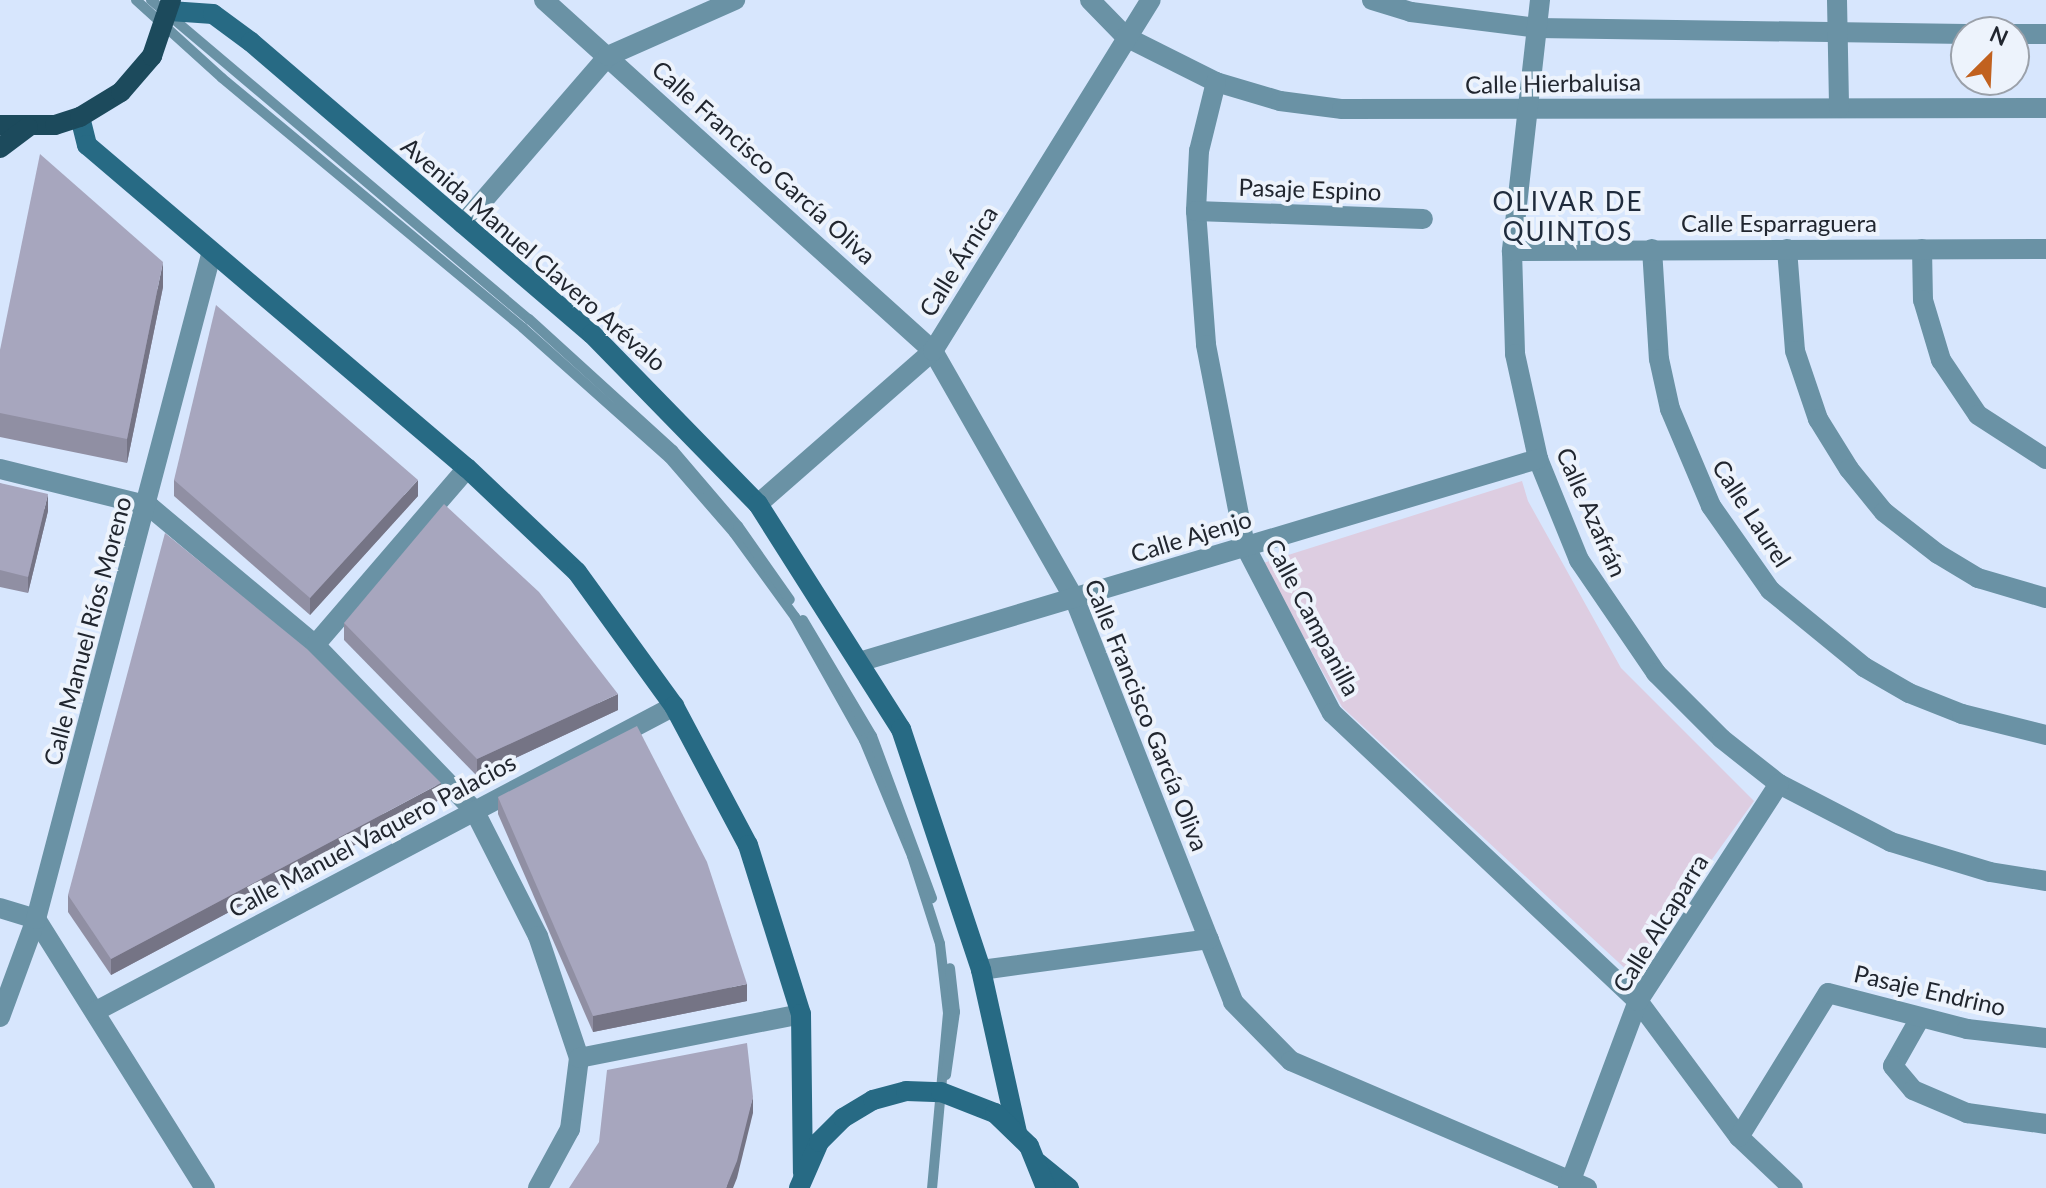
<!DOCTYPE html>
<html>
<head>
<meta charset="utf-8">
<style>
	body { margin:0 }
	#map { position:relative; width:2046px; height:1188px; overflow:hidden; background:#d7e6fd; font-family:Lato,sans-serif }
	div>[style] { position:absolute }
	[style*='--x'] { left:calc(var(--x)*1px); top:calc(var(--y)*1px); width:calc(var(--w)*1px); rotate:calc(var(--a)*1deg) }
	.green>* { inset:0; background:#ddcde1 }
	.lane>* { height:10px; margin:-5px; padding:0 5px; transform-origin:5px; border-radius:5px; background:#6a92a5 }
	.street>* { height:20px; margin:-10px; padding:0 10px; transform-origin:10px; border-radius:10px; background:#6a92a5 }
	.secondary>* { height:20px; margin:-10px; padding:0 10px; transform-origin:10px; border-radius:10px; background:#276a84 }
	.primary>* { height:20px; margin:-10px; padding:0 10px; transform-origin:10px; border-radius:10px; background:#1c4a5c }
	.wall>* { inset:0; background:#908fa3 }
	.shaded-wall>* { inset:0; background:#757485 }
	.building>* { inset:0; background:#a7a6be }
	span { translate:-50% -50%; white-space:nowrap; text-align:center; line-height:1.15; -webkit-text-stroke:8px #edf3fc; paint-order:stroke }
	.street-label { font-size:24px; color:#21262f }
	.neighbourhood-label { font-size:26px; color:#202c3d; letter-spacing:2px }
	.north { position:absolute; left:1950px; top:16px; width:80px; height:80px; box-sizing:border-box; background:#edf3fc; border:2px solid #9ba1aa; border-radius:50%; rotate:24deg; font-size:22px; font-weight:700; line-height:32px; text-align:center; color:#21262f }
	.north::after { content:''; display:block; margin:auto; width:28px; height:36px; background:#c1611f; clip-path:polygon(50% 0,100% 100%,50% 72%,0 100%) }
</style>
</head>
<body>
<div id="map">
	<div class="green">
		<div style="clip-path:polygon(1522px 481px,1528px 501px,1621px 668px,1754px 801px,1630px 973px,1342px 707px,1263px 563px)"></div>
	</div>
	<div class="lane">
		<div style="--x:136;--y:0;--w:116;--a:42.2"></div>
		<div style="--x:222;--y:78;--w:391;--a:39.7"></div>
		<div style="--x:523;--y:328;--w:195;--a:41.7"></div>
		<div style="--x:669;--y:458;--w:99;--a:49.1"></div>
		<div style="--x:734;--y:533;--w:104;--a:54"></div>
		<div style="--x:795;--y:617;--w:141;--a:60.7"></div>
		<div style="--x:864;--y:740;--w:126;--a:67.5"></div>
		<div style="--x:912;--y:856;--w:92;--a:72.3"></div>
		<div style="--x:940;--y:944;--w:69;--a:83.4"></div>
		<div style="--x:948;--y:1013;--w:176;--a:95.2"></div>
		<div style="--x:151;--y:0;--w:495;--a:40.2"></div>
		<div style="--x:529;--y:319;--w:195;--a:42.3"></div>
		<div style="--x:673;--y:450;--w:100;--a:49.5"></div>
		<div style="--x:738;--y:526;--w:90;--a:54.9"></div>
		<div style="--x:803;--y:620;--w:135;--a:59.3"></div>
		<div style="--x:872;--y:736;--w:173;--a:69.7"></div>
		<div style="--x:946;--y:1075;--w:64;--a:-81.9"></div>
		<div style="--x:955;--y:1012;--w:44;--a:-96.5"></div>
	</div>
	<div class="street">
		<div style="--x:544;--y:0;--w:524;--a:42.06"></div>
		<div style="--x:933;--y:351;--w:287;--a:60.3"></div>
		<div style="--x:1075;--y:600;--w:432;--a:68.5"></div>
		<div style="--x:1233;--y:1002;--w:83;--a:45.5"></div>
		<div style="--x:1291;--y:1061;--w:322;--a:23.2"></div>
		<div style="--x:1090;--y:0;--w:52;--a:45.8"></div>
		<div style="--x:1126;--y:37;--w:101;--a:26.6"></div>
		<div style="--x:1216;--y:82;--w:67;--a:16.5"></div>
		<div style="--x:1280;--y:101;--w:63;--a:7.4"></div>
		<div style="--x:1342;--y:109;--w:704;--a:-0.08"></div>
		<div style="--x:1372;--y:0;--w:41;--a:17.1"></div>
		<div style="--x:1411;--y:12;--w:127;--a:7.2"></div>
		<div style="--x:1537;--y:28;--w:429;--a:0.8"></div>
		<div style="--x:1540;--y:0;--w:253;--a:96.4"></div>
		<div style="--x:1512;--y:251;--w:103;--a:88.3"></div>
		<div style="--x:1515;--y:354;--w:107;--a:77.6"></div>
		<div style="--x:1538;--y:459;--w:109;--a:67.9"></div>
		<div style="--x:1579;--y:560;--w:137;--a:55.7"></div>
		<div style="--x:1656;--y:673;--w:93;--a:45"></div>
		<div style="--x:1722;--y:739;--w:73;--a:38.3"></div>
		<div style="--x:1779;--y:784;--w:126;--a:27.4"></div>
		<div style="--x:1891;--y:842;--w:103;--a:16.9"></div>
		<div style="--x:1990;--y:872;--w:57;--a:9.1"></div>
		<div style="--x:1837;--y:0;--w:108;--a:88.9"></div>
		<div style="--x:2014;--y:34;--w:32;--a:0"></div>
		<div style="--x:1216;--y:82;--w:71;--a:103.8"></div>
		<div style="--x:1199;--y:151;--w:60;--a:92.9"></div>
		<div style="--x:1196;--y:211;--w:134;--a:85.7"></div>
		<div style="--x:1206;--y:345;--w:205;--a:79"></div>
		<div style="--x:1245;--y:546;--w:188;--a:62.5"></div>
		<div style="--x:1332;--y:713;--w:420;--a:43.3"></div>
		<div style="--x:1638;--y:1001;--w:169;--a:53.4"></div>
		<div style="--x:1739;--y:1137;--w:74;--a:43.4"></div>
		<div style="--x:1196;--y:211;--w:227;--a:2"></div>
		<div style="--x:463;--y:224;--w:222;--a:-49.2"></div>
		<div style="--x:608;--y:56;--w:139;--a:-23.8"></div>
		<div style="--x:1652;--y:249;--w:110;--a:86.4"></div>
		<div style="--x:1659;--y:359;--w:51;--a:77.6"></div>
		<div style="--x:1670;--y:409;--w:105;--a:67.1"></div>
		<div style="--x:1711;--y:506;--w:103;--a:54.9"></div>
		<div style="--x:1770;--y:590;--w:122;--a:39.3"></div>
		<div style="--x:1864;--y:667;--w:52;--a:30"></div>
		<div style="--x:1909;--y:693;--w:57;--a:21.6"></div>
		<div style="--x:1962;--y:714;--w:87;--a:14"></div>
		<div style="--x:1787;--y:249;--w:102;--a:85.5"></div>
		<div style="--x:1795;--y:351;--w:72;--a:71.3"></div>
		<div style="--x:1818;--y:419;--w:59;--a:58.2"></div>
		<div style="--x:1849;--y:469;--w:55;--a:50.9"></div>
		<div style="--x:1884;--y:512;--w:68;--a:37.9"></div>
		<div style="--x:1938;--y:554;--w:47;--a:31"></div>
		<div style="--x:1978;--y:578;--w:71;--a:16.4"></div>
		<div style="--x:1922;--y:249;--w:51;--a:88.9"></div>
		<div style="--x:1923;--y:300;--w:63;--a:73.3"></div>
		<div style="--x:1941;--y:360;--w:66;--a:56.1"></div>
		<div style="--x:1978;--y:415;--w:81;--a:32.9"></div>
		<div style="--x:1512;--y:251;--w:534;--a:-0.21"></div>
		<div style="--x:0;--y:469;--w:154;--a:13.9"></div>
		<div style="--x:149;--y:506;--w:217;--a:39.9"></div>
		<div style="--x:315;--y:645;--w:229;--a:46.1"></div>
		<div style="--x:474;--y:810;--w:141;--a:63.1"></div>
		<div style="--x:538;--y:936;--w:129;--a:71.4"></div>
		<div style="--x:579;--y:1058;--w:72;--a:97.2"></div>
		<div style="--x:570;--y:1129;--w:67;--a:118.5"></div>
		<div style="--x:758;--y:504;--w:232;--a:-41.2"></div>
		<div style="--x:933;--y:351;--w:413;--a:-58.2"></div>
		<div style="--x:315;--y:645;--w:233;--a:-49.3"></div>
		<div style="--x:859;--y:662;--w:709;--a:-16.65"></div>
		<div style="--x:0;--y:908;--w:38;--a:17"></div>
		<div style="--x:36;--y:919;--w:318;--a:57.9"></div>
		<div style="--x:981;--y:970;--w:230;--a:-7.7"></div>
		<div style="--x:96;--y:1011;--w:654;--a:-27.82"></div>
		<div style="--x:0;--y:1017;--w:104;--a:-69.8"></div>
		<div style="--x:36;--y:919;--w:687;--a:-75.24"></div>
		<div style="--x:1920;--y:1018;--w:55;--a:119.4"></div>
		<div style="--x:1893;--y:1066;--w:31;--a:50"></div>
		<div style="--x:1913;--y:1090;--w:59;--a:23.1"></div>
		<div style="--x:1967;--y:1113;--w:80;--a:7.9"></div>
		<div style="--x:579;--y:1058;--w:226;--a:-11.2"></div>
		<div style="--x:1739;--y:1137;--w:169;--a:-58.3"></div>
		<div style="--x:1828;--y:993;--w:144;--a:14.5"></div>
		<div style="--x:1967;--y:1029;--w:80;--a:6.5"></div>
		<div style="--x:1568;--y:1188;--w:200;--a:-69.5"></div>
		<div style="--x:1638;--y:1001;--w:259;--a:-57"></div>
	</div>
	<div class="secondary">
		<div style="--x:170;--y:11;--w:43;--a:4"></div>
		<div style="--x:213;--y:14;--w:47;--a:36.4"></div>
		<div style="--x:251;--y:42;--w:449;--a:40.6"></div>
		<div style="--x:592;--y:334;--w:238;--a:45.7"></div>
		<div style="--x:758;--y:504;--w:267;--a:57.6"></div>
		<div style="--x:901;--y:729;--w:254;--a:71.6"></div>
		<div style="--x:981;--y:970;--w:166;--a:77.5"></div>
		<div style="--x:80;--y:117;--w:29;--a:76"></div>
		<div style="--x:87;--y:145;--w:499;--a:40.4"></div>
		<div style="--x:467;--y:468;--w:151;--a:43.4"></div>
		<div style="--x:577;--y:572;--w:165;--a:54.1"></div>
		<div style="--x:674;--y:706;--w:157;--a:62"></div>
		<div style="--x:748;--y:845;--w:177;--a:72.6"></div>
		<div style="--x:801;--y:1014;--w:159;--a:89.3"></div>
		<div style="--x:1038;--y:1163;--w:40;--a:39"></div>
		<div style="--x:799;--y:1188;--w:50;--a:-66.5"></div>
		<div style="--x:819;--y:1142;--w:34;--a:-45"></div>
		<div style="--x:843;--y:1118;--w:35;--a:-31"></div>
		<div style="--x:873;--y:1100;--w:34;--a:-15"></div>
		<div style="--x:906;--y:1091;--w:35;--a:2"></div>
		<div style="--x:941;--y:1092;--w:58;--a:21.3"></div>
		<div style="--x:995;--y:1113;--w:47;--a:44.1"></div>
		<div style="--x:1029;--y:1146;--w:45;--a:68"></div>
	</div>
	<div class="primary">
		<div style="--x:0;--y:125;--w:55;--a:0"></div>
		<div style="--x:55;--y:125;--w:26;--a:-18"></div>
		<div style="--x:80;--y:117;--w:48;--a:-31.4"></div>
		<div style="--x:121;--y:92;--w:48;--a:-49.3"></div>
		<div style="--x:152;--y:56;--w:59;--a:-71.3"></div>
		<div style="--x:0;--y:148;--w:35;--a:-37"></div>
	</div>
	<div class="wall">
		<div style="clip-path:polygon(163px 287px,127px 463px,0 437px,0 350px)"></div>
		<div style="clip-path:polygon(174px 480px,418px 496px,310px 615px,174px 496px)"></div>
		<div style="clip-path:polygon(0 483px,48px 511px,28px 593px,0 587px)"></div>
		<div style="clip-path:polygon(344px 623px,618px 710px,477px 776px,344px 640px)"></div>
		<div style="clip-path:polygon(498px 797px,747px 1001px,593px 1032px,498px 814px)"></div>
		<div style="clip-path:polygon(441px 799px,111px 975px,68px 912px,68px 895px)"></div>
	</div>
	<div class="shaded-wall">
		<div style="clip-path:polygon(163px 262px,163px 287px,127px 463px,127px 439px)"></div>
		<div style="clip-path:polygon(418px 480px,418px 496px,310px 615px,310px 598px)"></div>
		<div style="clip-path:polygon(48px 494px,48px 511px,28px 593px,28px 577px)"></div>
		<div style="clip-path:polygon(618px 694px,618px 710px,477px 776px,477px 759px)"></div>
		<div style="clip-path:polygon(441px 783px,441px 799px,111px 975px,111px 959px)"></div>
		<div style="clip-path:polygon(747px 984px,747px 1001px,593px 1032px,593px 1016px)"></div>
		<div style="clip-path:polygon(753px 1097px,753px 1113px,737px 1178px,733px 1188px,726px 1188px)"></div>
	</div>
	<div class="building">
		<div style="clip-path:polygon(40px 154px,163px 262px,127px 439px,0 413px,0 350px)"></div>
		<div style="clip-path:polygon(216px 305px,418px 480px,310px 598px,174px 480px)"></div>
		<div style="clip-path:polygon(0 483px,48px 494px,28px 577px,0 570px)"></div>
		<div style="clip-path:polygon(444px 504px,539px 592px,618px 694px,477px 759px,344px 623px)"></div>
		<div style="clip-path:polygon(165px 533px,307px 649px,441px 783px,111px 959px,68px 895px)"></div>
		<div style="clip-path:polygon(637px 726px,707px 862px,747px 984px,593px 1016px,498px 797px)"></div>
		<div style="clip-path:polygon(747px 1043px,753px 1097px,737px 1161px,726px 1188px,569px 1188px,599px 1142px,607px 1070px)"></div>
	</div>
	<div class="street-label">
		<span style="left:1553px;top:83px;rotate:-1deg">Calle Hierbaluisa</span>
		<span style="left:764px;top:162px;rotate:42deg">Calle Francisco García Oliva</span>
		<span style="left:1310px;top:189px;rotate:2deg">Pasaje Espino</span>
		<span style="left:1779px;top:223px">Calle Esparraguera</span>
		<span style="left:534px;top:254px;rotate:41deg">Avenida Manuel Clavero Arévalo</span>
		<span style="left:958px;top:261px;rotate:-58deg">Calle Árnica</span>
		<span style="left:1592px;top:512px;rotate:66deg">Calle Azafrán</span>
		<span style="left:1752px;top:513px;rotate:57deg">Calle Laurel</span>
		<span style="left:1191px;top:536px;rotate:-17deg">Calle Ajenjo</span>
		<span style="left:1313px;top:617px;rotate:62deg">Calle Campanilla</span>
		<span style="left:87px;top:631px;rotate:-75deg">Calle Manuel Ríos Moreno</span>
		<span style="left:1147px;top:715px;rotate:68deg">Calle Francisco García Oliva</span>
		<span style="left:372px;top:835px;rotate:-28deg">Calle Manuel Vaquero Palacios</span>
		<span style="left:1660px;top:923px;rotate:-58deg">Calle Alcaparra</span>
		<span style="left:1930px;top:990px;rotate:13deg">Pasaje Endrino</span>
	</div>
	<div class="neighbourhood-label">
		<span style="left:1568px;top:217px">OLIVAR DE<br>QUINTOS</span>
	</div>
	<div class="north">N</div>
</div>
</body>
</html>
